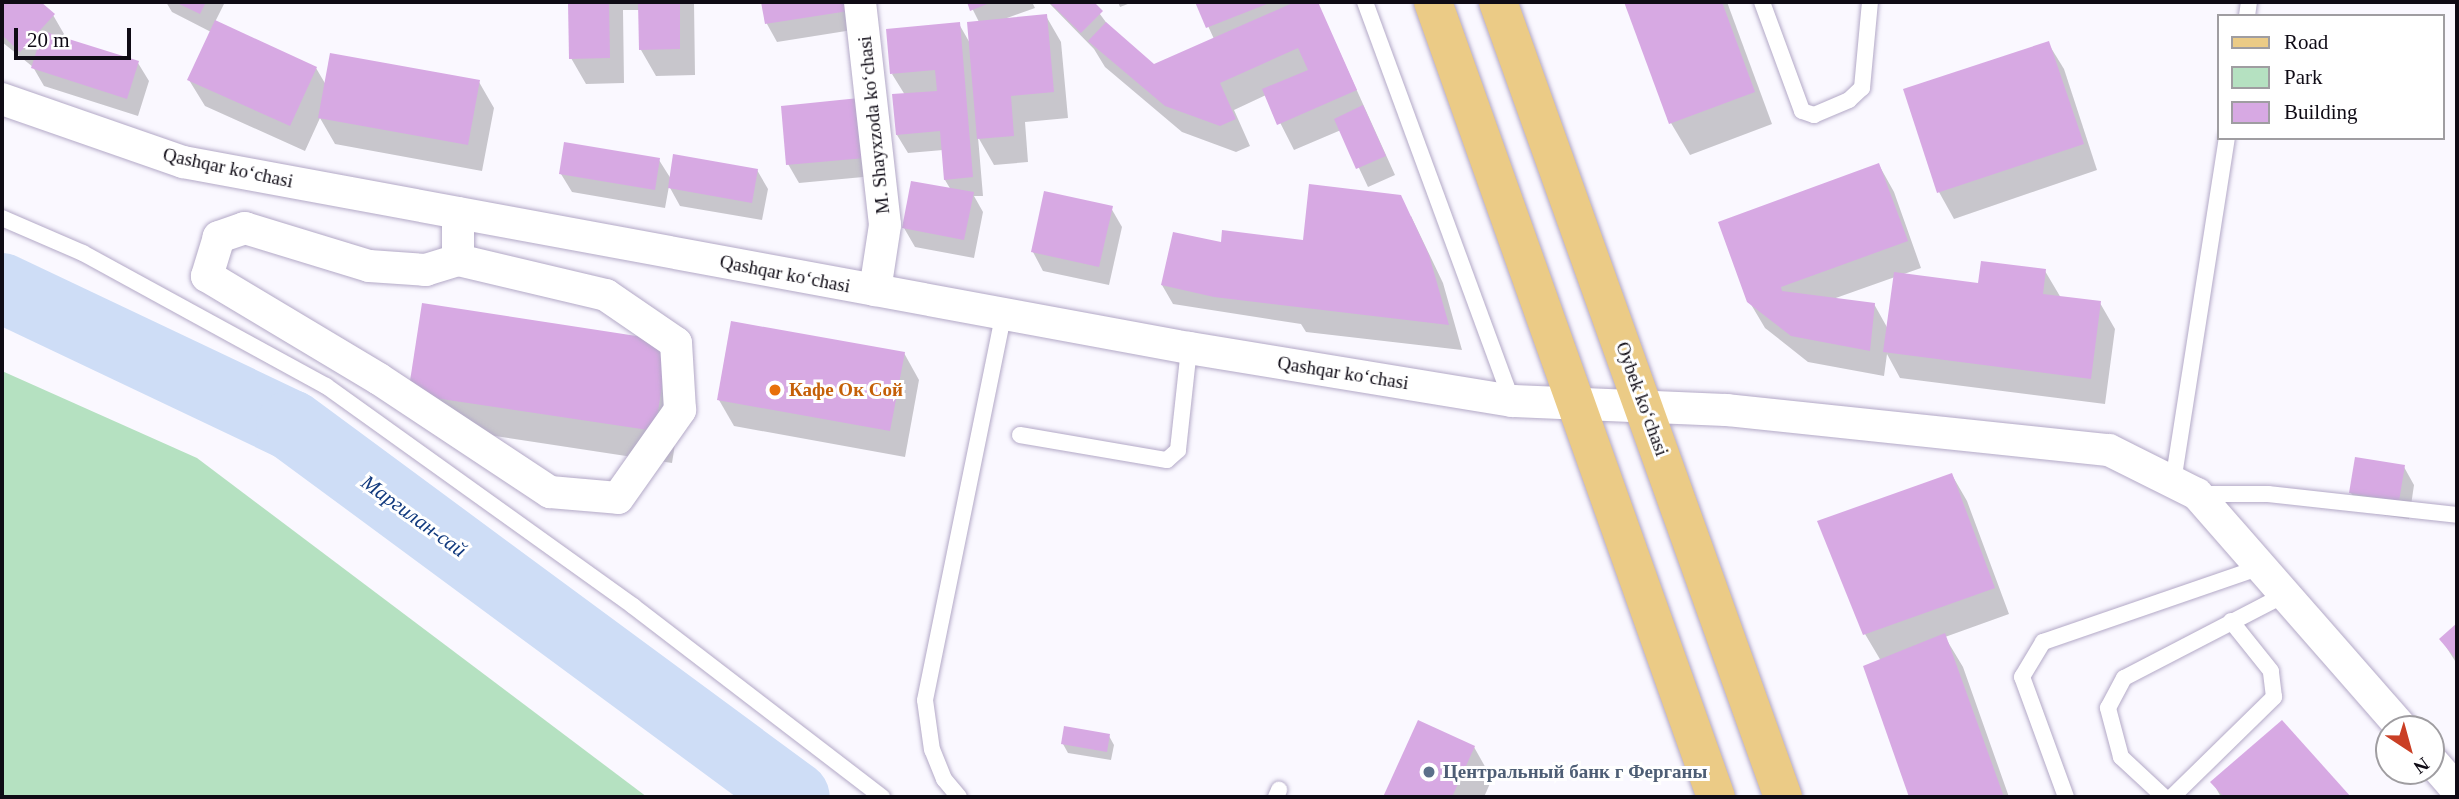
<!DOCTYPE html>
<html>
<head>
<meta charset="utf-8">
<style>
	body { margin:0 }
	#map { position:relative; width:2459px; height:799px; overflow:hidden; background:#faf8ff; font-family:"Times New Roman",serif }
	div>[style] { position:absolute }
	[style*='--x'] { left:calc(var(--x)*1px); top:calc(var(--y)*1px); width:calc(var(--w)*1px); rotate:calc(var(--a)*1deg) }
	.green>* { inset:0; background:#b5e1c1 }
	.shadow>* { inset:0; background:#0003 }
	.river>* { height:70px; margin:-35px; padding:0 35px; transform-origin:35px; border-radius:35px; background:#ceddf6 }
	.building>* { inset:0; background:#d7a9e3 }
	.roads { filter:drop-shadow(0 0 2px #b3a9c7) drop-shadow(0 0 2px #b3a9c7) }
	.lane>* { height:16px; margin:-8px; padding:0 8px; transform-origin:8px; border-radius:8px; background:#fff }
	.street>* { height:32px; margin:-16px; padding:0 16px; transform-origin:16px; border-radius:16px; background:#fff }
	.primary>* { height:38px; margin:-19px; padding:0 19px; transform-origin:19px; border-radius:19px; background:#ebcb86 }
	.dots>* { width:19px; height:19px; translate:-50% -50%; box-sizing:border-box; border:4px solid #fff; border-radius:50% }
	span { translate:-50% -50%; white-space:nowrap; text-align:center; line-height:1.15; -webkit-text-stroke:6px #fff; paint-order:stroke }
	.street-label { font-size:19px; color:#0f0b15 }
	.food-label { font-size:19px; color:#c56008; font-weight:700 }
	.left { translate:0 -50%; text-align:left }
	.service-label { font-size:19px; color:#4e5e75; font-weight:700 }
	.water-label { font-size:21px; color:#123a7e; font-style:italic }
	.frame { position:absolute; inset:0; border:4px solid #0f0b15; pointer-events:none }
	.legend { position:absolute; left:2217px; top:14px; width:228px; height:126px; box-sizing:border-box; background:#fff; border:2px solid #9f9da1; margin:0; padding:9px 12px; list-style:none; font-size:21px; color:#0f0b15 }
	.legend li { display:flex; align-items:center; gap:14px; height:35px }
	.legend b { width:35px; border:2px solid #9f9da1 }
	.north { position:absolute; left:2375px; top:715px; width:70px; height:70px; box-sizing:border-box; background:#fff; border:2px solid #9f9da1; border-radius:50%; rotate:144deg; font-size:19px; font-weight:700; line-height:28px; text-align:center; color:#0f0b15 }
	.north::after { content:''; display:block; margin:auto; width:24px; height:32px; background:#ca3f25; clip-path:polygon(50% 0,100% 100%,50% 72%,0 100%) }
	.scale { position:absolute; left:14px; top:28px; width:117px; height:32px; box-sizing:border-box; border:4px solid #0f0b15; border-top:0; padding-left:9px; font-size:21px; line-height:24px; white-space:nowrap; color:#0f0b15; -webkit-text-stroke:5px #fff; paint-order:stroke }
</style>
</head>
<body>
<div id="map">
	<div class="green">
		<div style="clip-path:polygon(2px 371px,197px 458px,647px 797px,2px 797px)"></div>
	</div>
	<div class="shadow">
		<div style="clip-path:polygon(6px 2px,39px 2px,53px 15px,64px 34px,60px 38px,138px 63px,149px 81px,138px 116px,44px 86px,33px 67px,2px 42px,2px 6px)"></div>
		<div style="clip-path:polygon(166px 2px,225px 2px,215px 22px,316px 68px,326px 85px,479px 82px,494px 108px,482px 171px,335px 144px,320px 118px,305px 151px,205px 106px,189px 80px,211px 32px,172px 12px)"></div>
		<div style="clip-path:polygon(570px 2px,694px 2px,695px 75px,656px 76px,641px 50px,640px 10px,623px 10px,624px 83px,586px 84px,571px 58px)"></div>
		<div style="clip-path:polygon(763px 2px,861px 2px,865px 28px,777px 42px,767px 24px)"></div>
		<div style="clip-path:polygon(969px 2px,1032px 2px,1035px 8px,1007px 18px,1046px 16px,1061px 42px,1068px 118px,1025px 122px,1028px 162px,994px 165px,978px 137px,983px 196px,974px 196px,983px 212px,974px 258px,915px 247px,904px 228px,951px 190px,945px 180px,943px 150px,908px 153px,897px 135px,905px 95px,892px 74px,959px 24px,971px 45px,979px 22px)"></div>
		<div style="clip-path:polygon(1048px 2px,1091px 2px,1111px 29px,1154px 66px,1214px 39px,1197px 2px,1317px 2px,1395px 175px,1368px 187px,1341px 130px,1294px 150px,1266px 95px,1234px 110px,1250px 146px,1236px 152px,1182px 132px,1105px 67px,1094px 49px)"></div>
		<div style="clip-path:polygon(1118px 2px,1133px 2px,1120px 7px)"></div>
		<div style="clip-path:polygon(1626px 2px,1727px 2px,1772px 124px,1690px 155px,1671px 123px)"></div>
		<div style="clip-path:polygon(2048px 43px,2064px 69px,2097px 170px,1954px 219px,1939px 192px,1905px 90px)"></div>
		<div style="clip-path:polygon(868px 118px,874px 176px,799px 183px,788px 164px)"></div>
		<div style="clip-path:polygon(659px 160px,671px 179px,757px 170px,768px 189px,762px 220px,680px 206px,669px 186px,665px 208px,572px 192px,561px 174px)"></div>
		<div style="clip-path:polygon(evenodd,1879px 165px,1894px 192px,1921px 268px,1901px 275px,1979px 285px,2045px 271px,2061px 298px,2100px 303px,2115px 329px,2105px 404px,1900px 378px,1887px 354px,1884px 376px,1808px 362px,1765px 328px,1749px 301px,1879px 165px,1895px 277px,1888px 329px,1874px 304px,1833px 299px,1895px 277px)"></div>
		<div style="clip-path:polygon(1111px 208px,1122px 227px,1109px 285px,1043px 271px,1033px 252px)"></div>
		<div style="clip-path:polygon(1411px 216px,1443px 283px,1462px 350px,1306px 332px,1301px 324px,1173px 304px,1162px 285px,1222px 244px,1305px 242px)"></div>
		<div style="clip-path:polygon(424px 305px,686px 374px,672px 463px,429px 426px)"></div>
		<div style="clip-path:polygon(904px 353px,919px 380px,905px 457px,734px 426px,719px 400px)"></div>
		<div style="clip-path:polygon(2404px 467px,2414px 485px,2409px 519px,2362px 512px,2351px 493px)"></div>
		<div style="clip-path:polygon(1952px 475px,1967px 501px,2009px 614px,1945px 637px,1963px 667px,2009px 797px,1910px 797px,1866px 667px,1881px 661px,1865px 634px)"></div>
		<div style="clip-path:polygon(2457px 626px,2457px 664px,2441px 639px)"></div>
		<div style="clip-path:polygon(1419px 722px,1474px 747px,1492px 779px,1484px 797px,1385px 797px)"></div>
		<div style="clip-path:polygon(2281px 723px,2349px 797px,2221px 797px,2213px 783px)"></div>
		<div style="clip-path:polygon(1109px 736px,1114px 745px,1111px 760px,1068px 753px,1063px 744px)"></div>
	</div>
	<div class="river">
		<div style="--x:2;--y:288;--w:320;--a:25.4"></div>
		<div style="--x:291;--y:425;--w:626;--a:36.43"></div>
	</div>
	<div class="building">
		<div style="clip-path:polygon(4px 2px,41px 2px,55px 14px,20px 52px,2px 35px)"></div>
		<div style="clip-path:polygon(175px 2px,206px 2px,200px 14px)"></div>
		<div style="clip-path:polygon(568px 2px,609px 2px,610px 58px,569px 59px)"></div>
		<div style="clip-path:polygon(638px 2px,680px 2px,680px 49px,639px 50px)"></div>
		<div style="clip-path:polygon(761px 2px,854px 2px,855px 10px,765px 24px)"></div>
		<div style="clip-path:polygon(967px 2px,992px 2px,970px 11px)"></div>
		<div style="clip-path:polygon(1049px 2px,1094px 2px,1103px 11px,1081px 33px)"></div>
		<div style="clip-path:polygon(1195px 2px,1272px 2px,1206px 28px)"></div>
		<div style="clip-path:polygon(1295px 2px,1318px 2px,1357px 90px,1277px 125px,1262px 89px,1308px 70px,1298px 48px,1220px 83px,1236px 119px,1220px 126px,1165px 106px,1088px 41px,1106px 22px,1154px 64px)"></div>
		<div style="clip-path:polygon(1624px 2px,1722px 2px,1755px 92px,1669px 124px)"></div>
		<div style="clip-path:polygon(1047px 14px,1054px 92px,1011px 96px,1014px 136px,977px 139px,967px 22px)"></div>
		<div style="clip-path:polygon(215px 20px,317px 67px,290px 126px,187px 80px)"></div>
		<div style="clip-path:polygon(960px 22px,973px 177px,944px 180px,940px 131px,896px 135px,892px 94px,937px 91px,935px 70px,890px 74px,886px 29px)"></div>
		<div style="clip-path:polygon(43px 31px,139px 61px,127px 99px,31px 68px)"></div>
		<div style="clip-path:polygon(2049px 41px,2084px 144px,1937px 193px,1903px 89px)"></div>
		<div style="clip-path:polygon(330px 53px,480px 80px,468px 145px,318px 118px)"></div>
		<div style="clip-path:polygon(859px 98px,865px 158px,786px 165px,781px 106px)"></div>
		<div style="clip-path:polygon(1363px 105px,1386px 156px,1356px 169px,1334px 119px)"></div>
		<div style="clip-path:polygon(564px 142px,660px 158px,655px 190px,559px 174px)"></div>
		<div style="clip-path:polygon(673px 154px,758px 169px,752px 203px,668px 188px)"></div>
		<div style="clip-path:polygon(1879px 163px,1908px 241px,1781px 287px,1782px 291px,1875px 303px,1870px 351px,1791px 336px,1747px 302px,1718px 222px)"></div>
		<div style="clip-path:polygon(911px 181px,974px 192px,964px 240px,902px 228px)"></div>
		<div style="clip-path:polygon(1309px 184px,1401px 195px,1429px 255px,1449px 325px,1214px 297px,1161px 285px,1173px 232px,1221px 242px,1222px 230px,1303px 240px)"></div>
		<div style="clip-path:polygon(1044px 191px,1113px 206px,1099px 267px,1031px 252px)"></div>
		<div style="clip-path:polygon(1981px 261px,2046px 269px,2043px 294px,2101px 301px,2091px 379px,1883px 352px,1894px 272px,1978px 283px)"></div>
		<div style="clip-path:polygon(422px 303px,669px 341px,655px 431px,408px 394px)"></div>
		<div style="clip-path:polygon(731px 321px,905px 352px,890px 431px,717px 400px)"></div>
		<div style="clip-path:polygon(2355px 457px,2405px 465px,2399px 501px,2349px 493px)"></div>
		<div style="clip-path:polygon(1952px 473px,1995px 588px,1863px 635px,1817px 521px)"></div>
		<div style="clip-path:polygon(2457px 623px,2457px 660px,2439px 639px)"></div>
		<div style="clip-path:polygon(1945px 633px,2004px 797px,1909px 797px,1863px 666px)"></div>
		<div style="clip-path:polygon(1418px 720px,1475px 746px,1452px 797px,1383px 797px)"></div>
		<div style="clip-path:polygon(2282px 720px,2351px 797px,2224px 797px,2210px 782px)"></div>
		<div style="clip-path:polygon(1064px 726px,1110px 734px,1107px 752px,1061px 744px)"></div>
	</div>
	<div class="roads">
		<div class="lane">
			<div style="--x:1365;--y:2;--w:425;--a:69.8"></div>
			<div style="--x:1762;--y:2;--w:116;--a:69.8"></div>
			<div style="--x:1802;--y:111;--w:13;--a:18"></div>
			<div style="--x:1814;--y:115;--w:38;--a:-23"></div>
			<div style="--x:1849;--y:100;--w:18;--a:-43"></div>
			<div style="--x:1862;--y:88;--w:86;--a:-84.7"></div>
			<div style="--x:2247;--y:16;--w:14;--a:-82"></div>
			<div style="--x:2;--y:218;--w:88;--a:23.4"></div>
			<div style="--x:83;--y:253;--w:277;--a:28.7"></div>
			<div style="--x:326;--y:386;--w:378;--a:35.6"></div>
			<div style="--x:633;--y:606;--w:314;--a:37.5"></div>
			<div style="--x:1020;--y:435;--w:149;--a:9.7"></div>
			<div style="--x:1167;--y:460;--w:15;--a:-42"></div>
			<div style="--x:1178;--y:450;--w:103;--a:-83.8"></div>
			<div style="--x:2173;--y:482;--w:348;--a:-81.1"></div>
			<div style="--x:2198;--y:494;--w:70;--a:0"></div>
			<div style="--x:2268;--y:494;--w:190;--a:6.3"></div>
			<div style="--x:959;--y:797;--w:23;--a:-130"></div>
			<div style="--x:944;--y:779;--w:31;--a:-112"></div>
			<div style="--x:932;--y:750;--w:50;--a:-98"></div>
			<div style="--x:925;--y:700;--w:395;--a:-78.5"></div>
			<div style="--x:1276;--y:797;--w:8;--a:-67"></div>
			<div style="--x:2066;--y:797;--w:128;--a:-110.1"></div>
			<div style="--x:2022;--y:677;--w:41;--a:-59"></div>
			<div style="--x:2043;--y:642;--w:231;--a:-19"></div>
			<div style="--x:2164;--y:797;--w:59;--a:-137.1"></div>
			<div style="--x:2121;--y:757;--w:51;--a:-104.9"></div>
			<div style="--x:2108;--y:708;--w:34;--a:-62"></div>
			<div style="--x:2124;--y:678;--w:180;--a:-27.4"></div>
			<div style="--x:2172;--y:797;--w:143;--a:-44.4"></div>
			<div style="--x:2274;--y:697;--w:26;--a:-97"></div>
			<div style="--x:2271;--y:671;--w:64;--a:-128.7"></div>
		</div>
		<div class="street">
			<div style="--x:860;--y:2;--w:224;--a:83.6"></div>
			<div style="--x:885;--y:225;--w:66;--a:98.7"></div>
			<div style="--x:2;--y:99;--w:192;--a:19.2"></div>
			<div style="--x:183;--y:162;--w:1023;--a:10.48"></div>
			<div style="--x:1189;--y:348;--w:327;--a:9.3"></div>
			<div style="--x:1512;--y:401;--w:215;--a:2.4"></div>
			<div style="--x:1727;--y:410;--w:384;--a:6"></div>
			<div style="--x:2109;--y:450;--w:98;--a:26.6"></div>
			<div style="--x:2197;--y:494;--w:313;--a:48.8"></div>
			<div style="--x:458;--y:260;--w:34;--a:163"></div>
			<div style="--x:426;--y:270;--w:57;--a:-176"></div>
			<div style="--x:369;--y:266;--w:130;--a:-163"></div>
			<div style="--x:245;--y:228;--w:28;--a:161"></div>
			<div style="--x:219;--y:237;--w:41;--a:107.1"></div>
			<div style="--x:207;--y:276;--w:200;--a:30.9"></div>
			<div style="--x:379;--y:379;--w:205;--a:33.5"></div>
			<div style="--x:550;--y:492;--w:68;--a:5"></div>
			<div style="--x:618;--y:498;--w:108;--a:-54.8"></div>
			<div style="--x:680;--y:410;--w:67;--a:-93.4"></div>
			<div style="--x:676;--y:343;--w:85;--a:-145.6"></div>
			<div style="--x:606;--y:295;--w:152;--a:-166.7"></div>
			<div style="--x:458;--y:260;--w:47;--a:-90"></div>
			<div style="--x:2431;--y:760;--w:40;--a:49"></div>
		</div>
		<div class="primary">
			<div style="--x:1433;--y:2;--w:844;--a:70.41"></div>
			<div style="--x:1498;--y:2;--w:845;--a:70.28"></div>
		</div>
	</div>
	<div class="dots">
		<div style="left:775px;top:390px;background:#e8710a"></div>
		<div style="left:1429px;top:772px;background:#5c6f8a"></div>
	</div>
	<div class="street-label">
		<span style="left:874px;top:125px;rotate:-96deg">M. Shayxzoda koʻchasi</span>
		<span style="left:228px;top:168px;rotate:12deg">Qashqar koʻchasi</span>
		<span style="left:785px;top:274px;rotate:11deg">Qashqar koʻchasi</span>
		<span style="left:1343px;top:373px;rotate:9deg">Qashqar koʻchasi</span>
		<span style="left:1642px;top:399px;rotate:70deg">Oybek ko‘chasi</span>
	</div>
	<div class="food-label">
		<span class="left" style="left:789px;top:390px">Кафе Ок Сой</span>
	</div>
	<div class="service-label">
		<span class="left" style="left:1443px;top:772px">Центральный банк г Ферганы</span>
	</div>
	<div class="water-label">
		<span style="left:414px;top:516px;rotate:36deg">Маргилан-сай</span>
	</div>
	<div class="frame"></div>
	<ul class="legend">
	<li><b style="height:9px;background:#ebcb86"></b>Road</li>
	<li><b style="height:19px;background:#b5e1c1"></b>Park</li>
	<li><b style="height:19px;background:#d7a9e3"></b>Building</li>
	</ul>
	<div class="north">N</div>
	<div class="scale">20 m</div>
</div>
</body>
</html>
